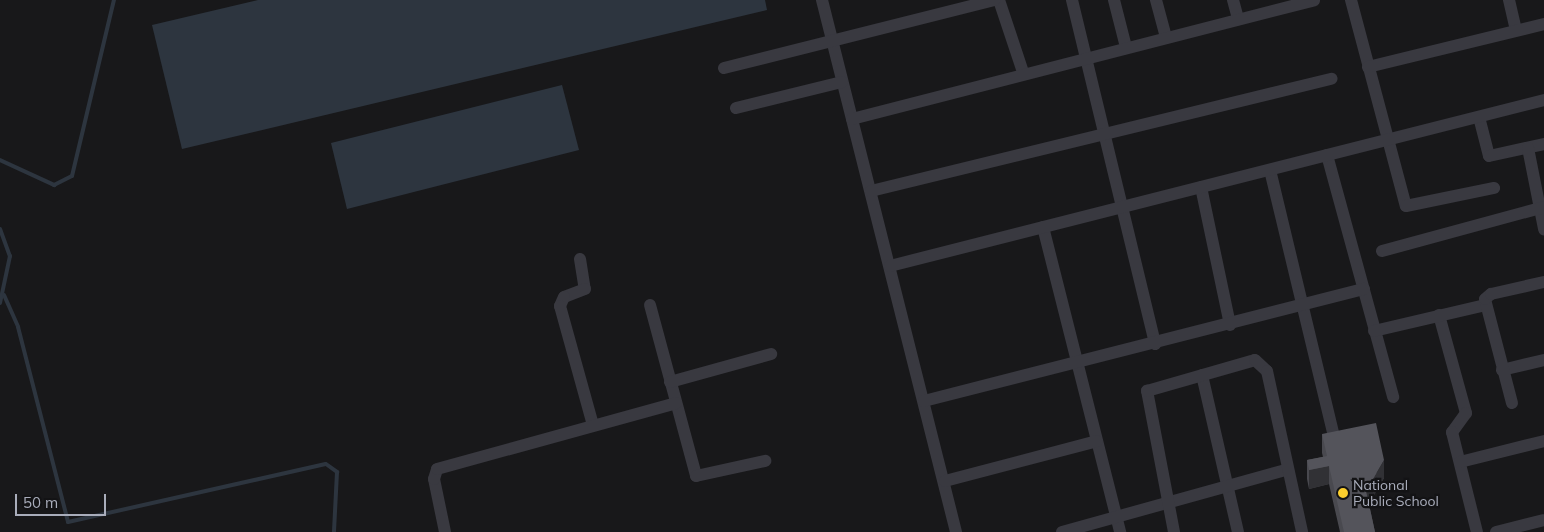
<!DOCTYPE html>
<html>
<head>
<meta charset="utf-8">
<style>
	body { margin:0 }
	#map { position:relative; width:1544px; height:532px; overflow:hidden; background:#18181a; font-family:Mulish,sans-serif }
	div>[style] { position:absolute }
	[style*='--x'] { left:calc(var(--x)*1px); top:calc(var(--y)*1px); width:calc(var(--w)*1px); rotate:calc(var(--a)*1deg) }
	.water>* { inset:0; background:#2d353f }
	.stream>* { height:4px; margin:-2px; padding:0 2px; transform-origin:2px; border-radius:2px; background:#2d353f }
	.minor>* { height:12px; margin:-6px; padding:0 6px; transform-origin:6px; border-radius:6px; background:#393940 }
	.wall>* { inset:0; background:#49494f }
	.shaded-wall>* { inset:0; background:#313135 }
	.building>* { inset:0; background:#54545b }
	.dots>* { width:14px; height:14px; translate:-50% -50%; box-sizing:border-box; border:2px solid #131315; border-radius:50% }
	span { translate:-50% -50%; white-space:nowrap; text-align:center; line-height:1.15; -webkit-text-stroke:4.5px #131315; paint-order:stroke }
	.poi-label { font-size:14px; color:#a9adbb }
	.left { translate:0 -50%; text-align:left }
	.scale { position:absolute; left:15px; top:494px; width:91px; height:22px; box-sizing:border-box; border:2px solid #a9adbb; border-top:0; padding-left:6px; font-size:15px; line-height:18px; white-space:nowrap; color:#a9adbb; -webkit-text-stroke:4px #131315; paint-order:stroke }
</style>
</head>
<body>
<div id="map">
	<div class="water">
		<div style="clip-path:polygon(258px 0,765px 0,767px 10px,182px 149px,152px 25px)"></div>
		<div style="clip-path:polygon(562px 85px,579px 150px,347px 209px,331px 143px)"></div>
	</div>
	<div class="stream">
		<div style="--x:0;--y:160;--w:60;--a:24.8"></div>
		<div style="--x:54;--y:185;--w:20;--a:-27"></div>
		<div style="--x:72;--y:176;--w:181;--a:-76.6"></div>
		<div style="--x:0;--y:229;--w:29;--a:70"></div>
		<div style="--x:10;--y:256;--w:48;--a:102"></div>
		<div style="--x:4;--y:295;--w:35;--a:66"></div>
		<div style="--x:18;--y:327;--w:201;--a:75.6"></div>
		<div style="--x:68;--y:522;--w:264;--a:-12.7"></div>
		<div style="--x:326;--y:464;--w:14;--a:36"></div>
		<div style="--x:337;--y:472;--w:60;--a:92.9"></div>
	</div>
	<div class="minor">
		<div style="--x:822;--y:0;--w:549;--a:75.86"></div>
		<div style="--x:999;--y:0;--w:76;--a:71.6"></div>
		<div style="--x:1072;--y:0;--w:354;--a:76.4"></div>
		<div style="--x:1114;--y:0;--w:49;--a:75.7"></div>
		<div style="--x:1156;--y:0;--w:39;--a:75"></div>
		<div style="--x:1233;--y:0;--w:20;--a:75"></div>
		<div style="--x:1351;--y:0;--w:213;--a:75.1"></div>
		<div style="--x:1406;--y:206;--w:90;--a:-11.6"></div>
		<div style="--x:1509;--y:0;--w:31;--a:77"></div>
		<div style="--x:1368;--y:67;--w:181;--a:-13.7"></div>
		<div style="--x:724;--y:68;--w:279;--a:-14.1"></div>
		<div style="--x:736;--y:108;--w:109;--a:-13.8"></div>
		<div style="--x:1479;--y:117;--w:40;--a:75.6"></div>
		<div style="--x:1489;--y:156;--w:56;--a:-12.3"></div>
		<div style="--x:852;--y:119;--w:477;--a:-14.4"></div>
		<div style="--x:1528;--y:148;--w:83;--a:78.8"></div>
		<div style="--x:1327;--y:155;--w:251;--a:74.7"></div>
		<div style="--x:1270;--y:170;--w:275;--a:76.5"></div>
		<div style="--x:1201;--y:187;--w:141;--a:78.1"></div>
		<div style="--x:871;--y:191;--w:474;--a:-13.7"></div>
		<div style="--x:1043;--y:227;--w:315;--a:75.8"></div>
		<div style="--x:1382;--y:251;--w:168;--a:-15.2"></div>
		<div style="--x:580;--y:259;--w:30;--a:81"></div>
		<div style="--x:585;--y:289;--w:22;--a:159"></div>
		<div style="--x:564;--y:297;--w:10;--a:114"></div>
		<div style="--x:560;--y:306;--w:123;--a:74.5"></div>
		<div style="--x:890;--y:266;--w:675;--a:-14.24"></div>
		<div style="--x:650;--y:305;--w:177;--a:74.9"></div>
		<div style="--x:696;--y:476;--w:71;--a:-12.3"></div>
		<div style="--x:1439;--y:315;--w:102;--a:74.6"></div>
		<div style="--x:1466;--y:413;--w:24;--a:126"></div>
		<div style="--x:1452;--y:432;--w:103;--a:76"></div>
		<div style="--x:1374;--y:331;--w:115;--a:-13.1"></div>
		<div style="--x:1502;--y:370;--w:43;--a:-13.4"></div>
		<div style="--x:1202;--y:375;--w:161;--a:77.1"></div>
		<div style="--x:670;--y:382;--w:105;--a:-15.5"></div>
		<div style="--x:924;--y:401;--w:454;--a:-14.3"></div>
		<div style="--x:1512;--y:403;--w:107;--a:-104.6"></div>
		<div style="--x:1485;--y:299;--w:8;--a:-40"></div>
		<div style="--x:1491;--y:294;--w:54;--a:-12.8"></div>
		<div style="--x:1460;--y:462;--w:87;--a:-14"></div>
		<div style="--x:945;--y:481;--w:157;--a:-14.7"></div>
		<div style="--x:445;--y:532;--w:54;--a:-101.7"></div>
		<div style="--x:434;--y:479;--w:10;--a:-73"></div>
		<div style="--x:437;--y:469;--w:248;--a:-15.4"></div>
		<div style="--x:1062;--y:532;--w:232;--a:-15.5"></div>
		<div style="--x:1174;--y:532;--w:144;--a:-100.8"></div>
		<div style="--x:1147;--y:391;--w:112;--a:-16"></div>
		<div style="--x:1255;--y:360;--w:16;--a:43"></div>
		<div style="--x:1267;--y:371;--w:165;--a:77.7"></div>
		<div style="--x:1496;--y:532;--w:49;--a:-14"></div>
	</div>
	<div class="wall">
		<div style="clip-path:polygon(1322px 434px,1384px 478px,1369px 504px,1375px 532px,1340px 532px,1329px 484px,1309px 489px,1307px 479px,1307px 460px,1323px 457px,1322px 453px)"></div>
	</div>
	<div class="shaded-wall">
		<div style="clip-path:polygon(1384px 460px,1384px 478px,1366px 509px,1366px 491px)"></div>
		<div style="clip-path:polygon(1329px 466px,1329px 484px,1309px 489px,1309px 470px)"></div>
	</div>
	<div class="building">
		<div style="clip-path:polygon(1376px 423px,1384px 460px,1366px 491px,1375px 532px,1344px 532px,1329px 466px,1309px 470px,1307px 460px,1327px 456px,1322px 434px)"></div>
	</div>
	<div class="dots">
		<div style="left:1343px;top:493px;background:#fccf2e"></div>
	</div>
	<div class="poi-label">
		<span class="left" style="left:1353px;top:493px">National<br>Public School</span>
	</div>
	<div class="scale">50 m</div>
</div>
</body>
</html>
